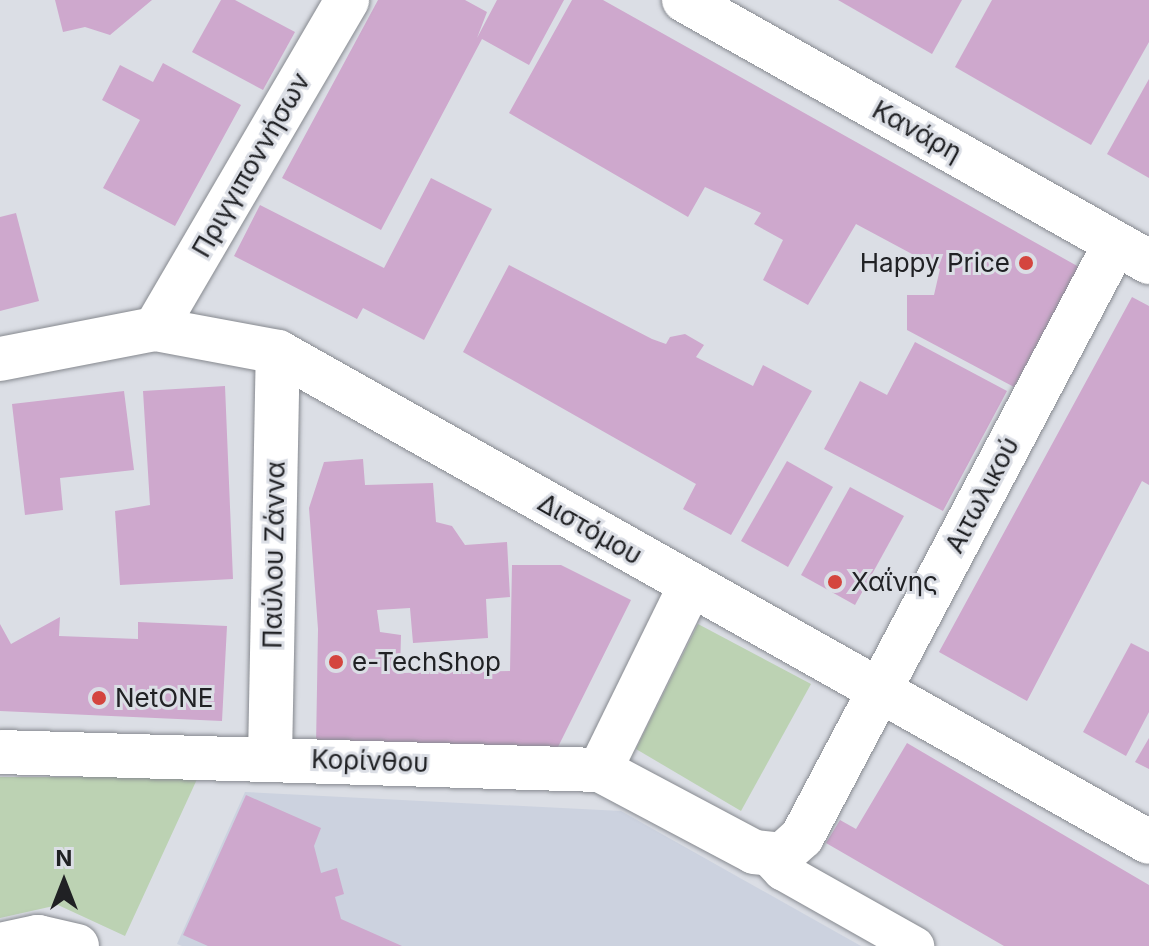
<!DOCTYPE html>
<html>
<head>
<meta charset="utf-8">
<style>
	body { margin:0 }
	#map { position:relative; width:1149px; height:946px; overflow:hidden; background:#dbdee5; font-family:Inter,sans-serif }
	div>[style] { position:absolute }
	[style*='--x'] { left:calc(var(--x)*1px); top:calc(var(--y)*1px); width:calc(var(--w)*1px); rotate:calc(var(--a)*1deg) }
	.built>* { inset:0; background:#ccd2df }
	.green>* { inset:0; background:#bcd2b3 }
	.building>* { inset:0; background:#cea8cd }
	.roads { filter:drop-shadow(0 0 2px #86898f) drop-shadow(0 0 2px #86898f) }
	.pedestrian>* { height:38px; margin:-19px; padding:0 19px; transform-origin:19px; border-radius:19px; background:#fff }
	.minor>* { height:44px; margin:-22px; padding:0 22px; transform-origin:22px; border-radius:22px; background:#fff }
	.tertiary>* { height:44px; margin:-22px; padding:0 22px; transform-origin:22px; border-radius:22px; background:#fff }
	.dots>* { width:22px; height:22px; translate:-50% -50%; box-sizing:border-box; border:4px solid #dbdee5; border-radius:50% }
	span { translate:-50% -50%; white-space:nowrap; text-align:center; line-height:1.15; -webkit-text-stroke:6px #dbdee5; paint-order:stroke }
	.street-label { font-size:26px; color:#202124 }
	.poi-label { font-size:26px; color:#202124 }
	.right { translate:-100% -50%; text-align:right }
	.left { translate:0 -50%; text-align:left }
	.north { position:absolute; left:24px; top:842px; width:80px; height:80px; -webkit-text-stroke:6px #dbdee5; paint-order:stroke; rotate:0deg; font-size:22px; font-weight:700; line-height:32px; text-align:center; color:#202124 }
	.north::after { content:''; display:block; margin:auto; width:28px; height:36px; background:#202124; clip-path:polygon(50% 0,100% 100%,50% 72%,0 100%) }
</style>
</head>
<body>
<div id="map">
	<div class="built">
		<div style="clip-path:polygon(245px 792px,621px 811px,861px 946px,182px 946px,177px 944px)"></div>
	</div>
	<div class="green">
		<div style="clip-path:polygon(698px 624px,811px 684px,741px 811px,636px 749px)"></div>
		<div style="clip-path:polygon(0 777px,198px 777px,125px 936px,58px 905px,0 918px)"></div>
	</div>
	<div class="building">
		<div style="clip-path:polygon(55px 0,152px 0,110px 35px,85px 27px,63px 32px)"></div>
		<div style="clip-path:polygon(221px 0,235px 0,295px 32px,263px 90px,192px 52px)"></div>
		<div style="clip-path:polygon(378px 0,465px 0,487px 12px,477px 38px,497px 0,564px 0,529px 65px,482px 39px,381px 230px,282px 178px)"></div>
		<div style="clip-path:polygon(572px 0,603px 0,1079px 267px,1014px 387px,907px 330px,907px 295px,934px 295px,940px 269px,856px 224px,808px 305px,763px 280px,783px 240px,754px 224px,761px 213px,705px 187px,688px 217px,509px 113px)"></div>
		<div style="clip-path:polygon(838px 0,962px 0,932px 54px)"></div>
		<div style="clip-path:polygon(992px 0,1149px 0,1149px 42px,1091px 145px,955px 67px)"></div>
		<div style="clip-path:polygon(163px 63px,241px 105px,175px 226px,103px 188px,140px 120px,102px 100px,120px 65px,153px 82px)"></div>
		<div style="clip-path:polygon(1149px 79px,1149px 178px,1107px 154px)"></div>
		<div style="clip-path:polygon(431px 178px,492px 209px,424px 340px,363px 308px,357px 319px,234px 256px,260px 205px,384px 268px)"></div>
		<div style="clip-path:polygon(16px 213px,39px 301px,0 311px,0 217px)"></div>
		<div style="clip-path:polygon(509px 265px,652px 339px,666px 344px,670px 337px,685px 334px,704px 345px,696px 357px,753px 386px,763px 365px,812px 391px,731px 535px,683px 509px,696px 484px,463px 352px)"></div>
		<div style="clip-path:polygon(1132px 297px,1149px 306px,1149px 485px,1142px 481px,1027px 701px,939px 652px)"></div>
		<div style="clip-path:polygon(915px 342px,1007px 391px,943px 511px,824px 449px,860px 381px,887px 395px)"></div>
		<div style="clip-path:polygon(225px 386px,233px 579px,120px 585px,115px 511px,150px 505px,143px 391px)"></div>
		<div style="clip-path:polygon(124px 391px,134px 470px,60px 478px,63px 510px,25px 515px,12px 404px)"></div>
		<div style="clip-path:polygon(363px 459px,365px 485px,433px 483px,436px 522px,452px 526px,465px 545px,507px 542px,510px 597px,486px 599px,488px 638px,413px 643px,410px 608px,377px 610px,380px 632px,401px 635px,400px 673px,510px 671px,512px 565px,561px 565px,631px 600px,556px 751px,316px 746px,318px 629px,309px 508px,324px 462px)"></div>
		<div style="clip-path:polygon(787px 461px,833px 487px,788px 567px,741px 541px)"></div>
		<div style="clip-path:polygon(850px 487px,904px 516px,855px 605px,801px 575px)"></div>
		<div style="clip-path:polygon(60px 617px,59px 636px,138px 639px,138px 622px,227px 626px,222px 721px,0 711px,0 624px,11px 644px)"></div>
		<div style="clip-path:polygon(1131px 643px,1149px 652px,1149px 712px,1126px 756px,1083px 732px)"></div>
		<div style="clip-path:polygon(1149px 738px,1149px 769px,1135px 762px)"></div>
		<div style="clip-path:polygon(907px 743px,1149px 885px,1149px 946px,1004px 946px,826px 843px,840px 820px,856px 829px)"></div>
		<div style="clip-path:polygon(246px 795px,321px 828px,314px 846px,321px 873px,337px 868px,344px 894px,335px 897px,341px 919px,402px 946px,208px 946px,183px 935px)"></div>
	</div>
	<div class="roads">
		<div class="pedestrian">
			<div style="--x:768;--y:856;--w:21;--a:47"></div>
			<div style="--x:782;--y:871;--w:153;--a:29.4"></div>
		</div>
		<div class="minor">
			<div style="--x:155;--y:329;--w:381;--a:-59.7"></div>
			<div style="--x:0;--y:359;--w:158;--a:-11"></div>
			<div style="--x:155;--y:329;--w:125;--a:10.6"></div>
			<div style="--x:278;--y:352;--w:999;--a:29.36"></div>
			<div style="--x:0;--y:752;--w:600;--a:1.72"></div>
			<div style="--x:600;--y:770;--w:174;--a:28"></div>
			<div style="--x:754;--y:852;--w:28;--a:6"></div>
			<div style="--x:782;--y:855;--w:27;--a:-42"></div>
			<div style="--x:802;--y:837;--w:671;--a:-62.17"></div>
			<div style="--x:270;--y:758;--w:406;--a:-88.9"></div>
			<div style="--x:600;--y:770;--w:205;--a:-63.9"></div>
			<div style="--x:0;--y:945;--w:39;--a:-12"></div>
			<div style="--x:38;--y:937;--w:40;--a:13"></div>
		</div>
		<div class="tertiary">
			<div style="--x:684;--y:0;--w:534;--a:29.4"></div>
		</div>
	</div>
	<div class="dots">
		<div style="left:1026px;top:263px;background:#d4453e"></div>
		<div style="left:835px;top:582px;background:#d4453e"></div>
		<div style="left:336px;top:662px;background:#d4453e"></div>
		<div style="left:99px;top:698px;background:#d4453e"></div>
	</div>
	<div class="street-label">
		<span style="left:917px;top:131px;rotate:29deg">Κανάρη</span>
		<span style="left:251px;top:165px;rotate:-60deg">Πριγγιποννήσων</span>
		<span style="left:982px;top:495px;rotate:-62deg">Αιτωλικού</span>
		<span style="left:590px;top:529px;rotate:30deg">Διστόμου</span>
		<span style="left:274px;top:555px;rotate:-89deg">Παύλου Ζάννα</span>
		<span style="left:370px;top:761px;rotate:2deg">Κορίνθου</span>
	</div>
	<div class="poi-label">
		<span class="right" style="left:1010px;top:263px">Happy Price</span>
		<span class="left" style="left:851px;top:582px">Χαΐνης</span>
		<span class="left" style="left:352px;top:662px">e-TechShop</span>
		<span class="left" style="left:115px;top:698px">NetONE</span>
	</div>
	<div class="north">N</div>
</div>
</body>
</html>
